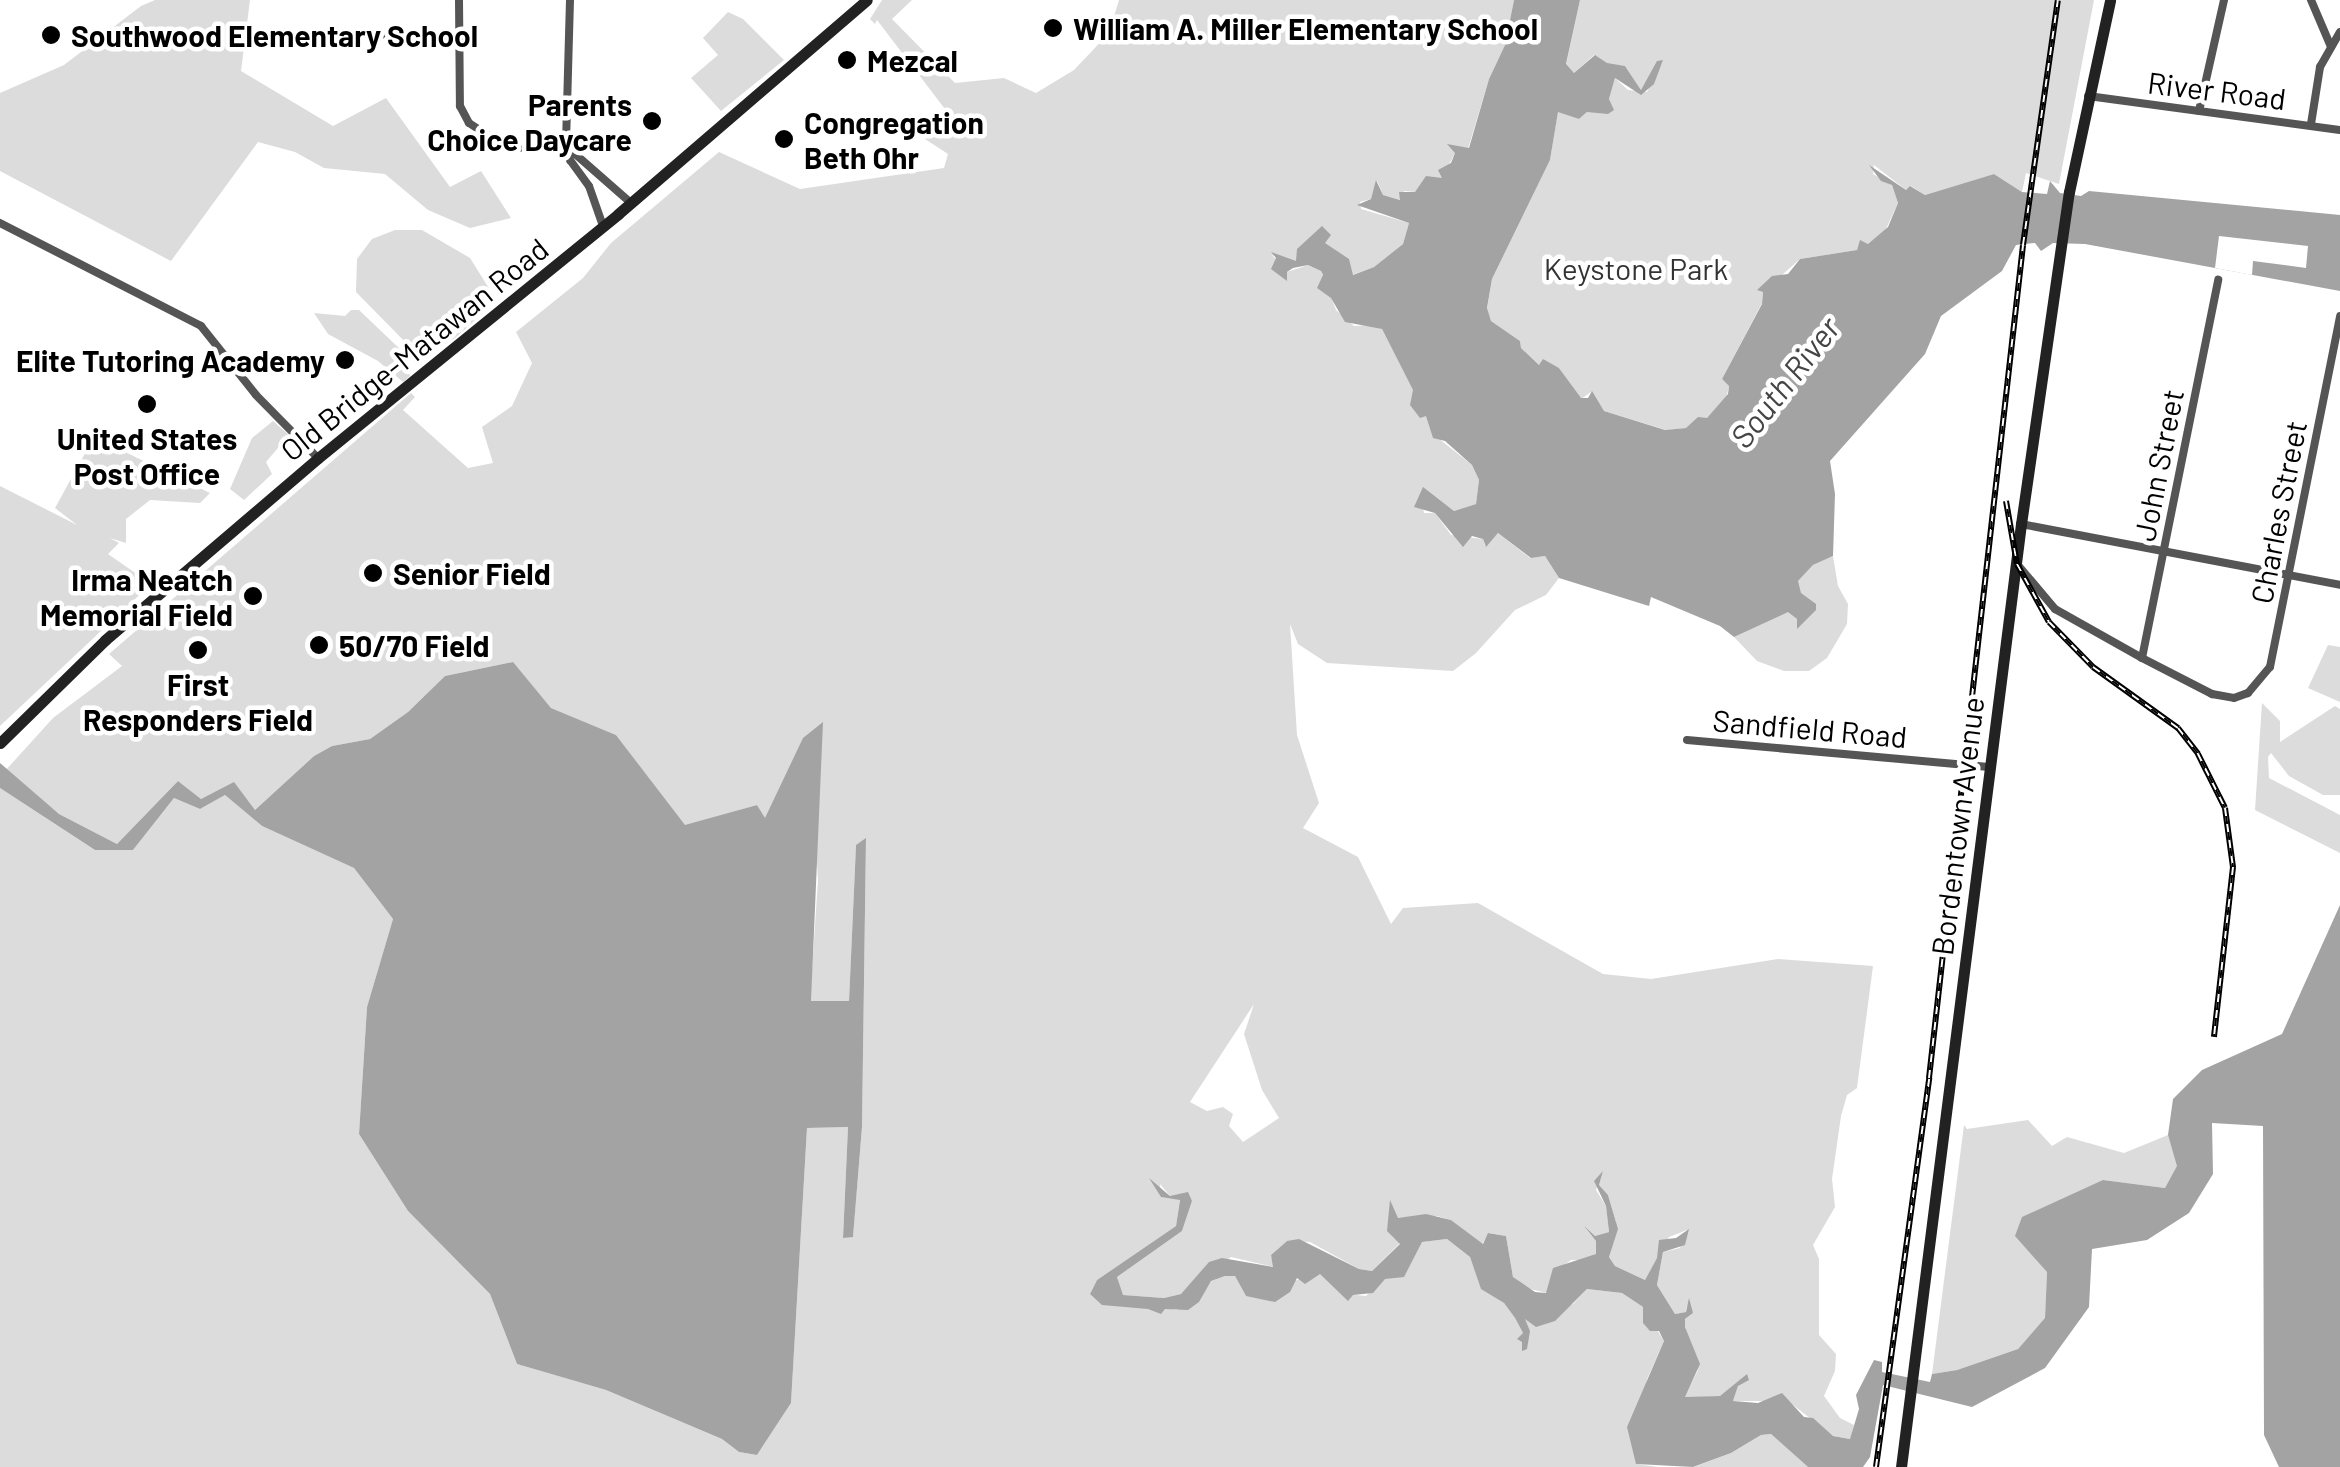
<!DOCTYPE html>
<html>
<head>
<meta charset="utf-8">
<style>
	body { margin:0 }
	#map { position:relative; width:2340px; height:1467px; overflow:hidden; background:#fff; font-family:Barlow,sans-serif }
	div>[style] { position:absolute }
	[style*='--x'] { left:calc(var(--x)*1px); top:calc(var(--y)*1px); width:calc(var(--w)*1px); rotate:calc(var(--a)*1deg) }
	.green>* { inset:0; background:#dcdcdc }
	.water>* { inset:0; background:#a3a3a3 }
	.pier>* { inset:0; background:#fff }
	.street>* { height:8px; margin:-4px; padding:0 4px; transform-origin:4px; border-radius:4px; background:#555 }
	.secondary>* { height:11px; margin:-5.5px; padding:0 5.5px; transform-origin:5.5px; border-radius:5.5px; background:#222 }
	.rail>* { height:6px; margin-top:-3px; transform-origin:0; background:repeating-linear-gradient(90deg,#fff 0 8px,#000 0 16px); box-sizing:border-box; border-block:2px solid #000 }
	.dots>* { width:28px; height:28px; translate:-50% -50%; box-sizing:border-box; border:5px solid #fff; border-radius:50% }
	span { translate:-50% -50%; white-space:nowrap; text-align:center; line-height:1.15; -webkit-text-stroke:9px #fff; paint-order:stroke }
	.poi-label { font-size:30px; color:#000; font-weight:700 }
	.left { translate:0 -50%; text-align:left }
	.right { translate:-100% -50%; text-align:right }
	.street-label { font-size:30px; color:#000 }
	.park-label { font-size:30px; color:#333 }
	.water-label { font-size:32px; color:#444; font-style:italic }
</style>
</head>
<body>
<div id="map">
	<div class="green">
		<div style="clip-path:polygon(155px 0,250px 0,241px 71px,333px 126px,386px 98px,450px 187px,481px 171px,511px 218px,470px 228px,428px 210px,385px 174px,324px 168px,295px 152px,258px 142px,171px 261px,0 171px,0 93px,64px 65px,141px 6px)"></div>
		<div style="clip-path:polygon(evenodd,882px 0,912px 0,892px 19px,955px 83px,1004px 78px,1036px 93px,1074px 70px,1109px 33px,1119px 0,1514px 0,1505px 45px,1489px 79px,1468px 149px,1455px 153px,1442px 178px,1415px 192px,1404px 191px,1401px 200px,1383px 195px,1377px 180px,1371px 199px,1360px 202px,1361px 209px,1409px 223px,1403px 244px,1374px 267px,1352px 275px,1324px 242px,1307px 240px,1296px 262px,1272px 255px,1287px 272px,1308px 265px,1321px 271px,1336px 310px,1354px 326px,1374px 325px,1382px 329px,1438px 438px,1472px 465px,1479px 480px,1476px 504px,1454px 511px,1437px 498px,1421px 497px,1424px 513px,1435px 513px,1451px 535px,1483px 539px,1485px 546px,1498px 533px,1530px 558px,1545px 556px,1559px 578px,1546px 595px,1515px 610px,1476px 653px,1453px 671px,1327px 663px,1298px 644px,1290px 624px,1297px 735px,1319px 803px,1303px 828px,1358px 857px,1391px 924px,1403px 908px,1478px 903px,1603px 974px,1651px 979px,1778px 959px,1873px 966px,1857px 1088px,1847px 1095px,1841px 1116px,1832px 1179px,1835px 1207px,1813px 1245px,1819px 1259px,1819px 1335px,1836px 1354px,1835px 1371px,1824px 1396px,1840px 1418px,1854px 1425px,1851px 1439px,1833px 1436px,1788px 1401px,1733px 1401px,1738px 1386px,1750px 1376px,1720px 1396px,1684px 1398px,1698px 1370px,1685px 1327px,1685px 1319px,1693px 1313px,1687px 1305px,1686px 1312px,1675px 1314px,1657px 1285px,1663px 1252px,1680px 1248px,1687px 1230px,1669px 1237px,1645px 1280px,1615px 1266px,1609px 1257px,1616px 1222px,1608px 1195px,1599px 1185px,1603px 1171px,1596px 1190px,1606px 1206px,1609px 1232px,1595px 1236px,1586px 1229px,1596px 1241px,1596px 1254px,1587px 1260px,1571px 1260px,1556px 1271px,1547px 1293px,1526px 1288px,1513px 1277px,1506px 1236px,1489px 1233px,1482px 1244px,1451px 1220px,1437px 1216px,1397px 1218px,1390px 1201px,1392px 1236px,1400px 1243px,1372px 1271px,1359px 1269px,1310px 1242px,1287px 1241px,1271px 1255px,1274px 1267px,1231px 1257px,1181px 1294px,1164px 1298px,1122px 1295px,1117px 1277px,1182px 1231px,1192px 1201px,1170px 1196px,1160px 1184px,1161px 1197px,1180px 1199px,1176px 1226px,1097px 1280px,1090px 1294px,1177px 1310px,1201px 1293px,1211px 1281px,1225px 1276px,1235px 1276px,1246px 1296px,1320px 1273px,1346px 1294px,1366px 1296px,1422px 1242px,1447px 1239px,1470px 1257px,1481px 1288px,1504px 1303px,1515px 1318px,1523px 1333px,1522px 1351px,1524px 1318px,1573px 1304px,1587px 1289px,1622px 1293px,1643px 1307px,1664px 1341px,1647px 1379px,1636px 1464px,1659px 1467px,0 1467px,0 788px,95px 850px,133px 850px,174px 798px,200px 809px,225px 795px,262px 826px,354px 868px,393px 919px,367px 1007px,359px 1134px,408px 1211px,490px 1294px,517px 1364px,606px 1390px,722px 1439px,739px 1452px,757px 1455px,791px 1403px,807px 1128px,848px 1127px,843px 1238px,853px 1236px,862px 1127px,866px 840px,856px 845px,849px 1001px,810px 1001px,818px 880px,815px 832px,764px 819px,757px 805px,685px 826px,616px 735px,551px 708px,512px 662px,445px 676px,408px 712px,370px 739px,332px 746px,314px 756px,255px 810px,234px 783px,201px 799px,178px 781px,117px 844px,59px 814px,5px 771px,53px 718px,122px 666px,109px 654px,411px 393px,415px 397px,403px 410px,468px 468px,493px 463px,482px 427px,512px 406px,532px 363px,516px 332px,583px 278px,611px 243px,719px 152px,800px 189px,944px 168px,948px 154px,925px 139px,948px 113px,877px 20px,875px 24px,870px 19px,882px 0,1254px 1004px,1244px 1034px,1262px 1090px,1279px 1118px,1243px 1142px,1229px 1126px,1233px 1114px,1223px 1107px,1207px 1111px,1190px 1102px,1254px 1004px)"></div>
		<div style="clip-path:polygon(1580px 0,2094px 0,2059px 184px,2026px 173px,2022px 192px,1994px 174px,1925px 195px,1911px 186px,1906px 190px,1874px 165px,1873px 174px,1892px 185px,1898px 203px,1885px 231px,1868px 244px,1861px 241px,1857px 250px,1800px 259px,1763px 292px,1762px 303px,1722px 379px,1729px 386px,1726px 399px,1707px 418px,1686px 428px,1666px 430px,1604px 411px,1591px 392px,1581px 399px,1559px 368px,1539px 365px,1521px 348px,1520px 341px,1491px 321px,1487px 309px,1492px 279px,1550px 160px,1558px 111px,1579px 119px,1587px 112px,1613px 110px,1609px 99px,1615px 78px,1628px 90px,1647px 92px,1663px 61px,1641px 90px,1625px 66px,1607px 64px,1594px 55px,1574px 73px,1566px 65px)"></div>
		<div style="clip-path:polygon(728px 12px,743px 19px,784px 60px,721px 111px,691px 78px,718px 55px,703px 38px)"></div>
		<div style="clip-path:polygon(395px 230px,422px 230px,470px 258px,490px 290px,491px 301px,482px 314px,455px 338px,424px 355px,416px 353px,356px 292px,357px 259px,372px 239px)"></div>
		<div style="clip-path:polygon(351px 310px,359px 310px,402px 351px,410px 376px,403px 382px,378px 361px,328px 334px,314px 313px,345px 316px)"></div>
		<div style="clip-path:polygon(273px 421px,289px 435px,266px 462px,272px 474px,244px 500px,230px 489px,252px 438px)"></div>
		<div style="clip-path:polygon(94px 437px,210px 493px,200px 503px,150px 500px,126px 519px,126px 543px,110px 538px,119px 543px,108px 554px,151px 584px,0 726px,0 486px,77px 525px,55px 508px)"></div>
		<div style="clip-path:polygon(1833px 556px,1838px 586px,1848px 604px,1847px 624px,1827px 658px,1809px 671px,1784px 671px,1757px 661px,1734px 637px,1788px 611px,1797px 619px,1797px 627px,1798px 581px,1813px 565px)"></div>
		<div style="clip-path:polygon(2328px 645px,2340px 647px,2340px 702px,2308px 688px)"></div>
		<div style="clip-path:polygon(2262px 703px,2280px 721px,2280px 742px,2335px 706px,2340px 709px,2340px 795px,2323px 795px,2289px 776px,2271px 753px,2268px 757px,2269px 778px,2340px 815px,2340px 853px,2255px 810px)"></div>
		<div style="clip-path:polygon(2028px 1120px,2052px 1146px,2067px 1137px,2124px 1153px,2168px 1135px,2178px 1166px,2165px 1188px,2103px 1180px,2016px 1236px,2047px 1272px,2045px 1319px,2018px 1349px,1957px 1370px,1932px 1374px,1964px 1125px,1967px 1129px)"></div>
		<div style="clip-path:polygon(1771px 1434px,1808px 1467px,1694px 1467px,1731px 1453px,1761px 1435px)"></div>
	</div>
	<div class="water">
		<div style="clip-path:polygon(1514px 0,1580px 0,1566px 64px,1574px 73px,1595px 55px,1607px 63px,1625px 66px,1641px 90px,1657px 61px,1663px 60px,1654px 84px,1641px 95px,1615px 78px,1609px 99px,1614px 110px,1608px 114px,1587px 112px,1579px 119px,1558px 112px,1550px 160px,1492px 279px,1487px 308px,1491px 321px,1520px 341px,1521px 348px,1539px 365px,1543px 359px,1559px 368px,1581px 398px,1588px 398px,1592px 391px,1604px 411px,1665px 430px,1686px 428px,1698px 417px,1707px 418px,1728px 394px,1729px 386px,1722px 379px,1762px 304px,1763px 292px,1757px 290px,1772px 276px,1788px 274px,1800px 259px,1857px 250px,1860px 240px,1868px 244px,1888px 227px,1898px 203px,1892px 185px,1881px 181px,1869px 165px,1906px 190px,1910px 186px,1925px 195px,1994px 174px,2022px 192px,2047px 194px,2050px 181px,2060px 193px,2081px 196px,2089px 191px,2340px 215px,2340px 291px,2085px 244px,2053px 243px,2041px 251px,2035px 243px,2016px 245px,2002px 271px,1941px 316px,1925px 354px,1830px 461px,1835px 494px,1833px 556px,1813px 565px,1798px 581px,1801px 593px,1816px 604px,1816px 610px,1797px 629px,1797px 619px,1788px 612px,1734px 637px,1720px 626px,1651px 597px,1649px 606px,1559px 578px,1545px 556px,1531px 558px,1498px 533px,1486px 547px,1483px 539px,1472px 536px,1463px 547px,1435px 513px,1414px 507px,1423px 487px,1454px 511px,1476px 504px,1479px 480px,1472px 465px,1445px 441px,1433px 438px,1426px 416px,1420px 418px,1410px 405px,1413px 390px,1382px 329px,1345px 322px,1331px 298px,1317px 288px,1323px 275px,1321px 271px,1308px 265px,1293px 268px,1287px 272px,1287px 281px,1271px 269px,1276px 258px,1271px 252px,1296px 261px,1297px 249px,1322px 226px,1331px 235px,1325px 243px,1349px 259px,1353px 275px,1374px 267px,1403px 244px,1409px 223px,1357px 205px,1371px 199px,1376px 180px,1383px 195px,1400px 200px,1399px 192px,1415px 192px,1426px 176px,1442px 178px,1438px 170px,1451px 163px,1455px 153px,1447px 144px,1469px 148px,1489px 79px,1505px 45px)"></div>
		<div style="clip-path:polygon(513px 662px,551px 708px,616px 735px,685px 825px,757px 805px,765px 818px,803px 738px,823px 722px,811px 1001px,849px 1001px,856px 845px,866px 838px,862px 1127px,853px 1237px,843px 1238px,848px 1127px,807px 1128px,791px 1403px,757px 1455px,739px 1452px,722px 1439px,606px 1390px,517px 1364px,490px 1294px,408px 1211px,359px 1134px,367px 1007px,393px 919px,354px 868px,262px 826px,225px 795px,200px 809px,174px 798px,133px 850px,95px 850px,0 788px,0 763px,59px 814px,117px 844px,178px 781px,201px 799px,234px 782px,255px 810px,314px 756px,332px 746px,370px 739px,408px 712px,445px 676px)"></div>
		<div style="clip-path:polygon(2340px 905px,2340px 1467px,2279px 1467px,2264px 1435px,2263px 1126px,2212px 1123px,2213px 1174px,2189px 1213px,2147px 1240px,2092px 1249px,2089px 1307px,2045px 1368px,1972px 1407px,1883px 1385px,1870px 1457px,1863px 1467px,1808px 1467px,1771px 1434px,1761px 1435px,1731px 1453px,1693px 1467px,1636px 1464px,1627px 1427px,1664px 1341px,1659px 1331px,1650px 1331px,1643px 1323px,1643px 1307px,1622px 1293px,1587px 1289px,1555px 1321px,1536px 1327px,1525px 1319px,1530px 1331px,1527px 1349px,1522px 1351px,1522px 1342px,1517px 1339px,1523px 1333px,1515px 1318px,1504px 1303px,1481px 1289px,1470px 1257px,1447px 1239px,1422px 1242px,1404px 1277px,1385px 1279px,1373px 1293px,1353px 1295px,1348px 1301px,1320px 1274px,1305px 1284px,1297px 1278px,1290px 1292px,1275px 1302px,1246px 1296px,1235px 1276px,1225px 1276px,1211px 1281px,1199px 1302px,1188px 1310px,1165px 1309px,1161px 1314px,1148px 1309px,1102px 1305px,1090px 1294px,1097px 1280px,1176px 1226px,1180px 1200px,1161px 1197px,1149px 1178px,1170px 1196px,1188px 1192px,1192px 1201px,1182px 1231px,1117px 1277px,1123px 1295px,1164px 1298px,1181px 1294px,1209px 1262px,1222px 1258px,1273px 1267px,1271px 1255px,1287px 1241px,1299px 1239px,1359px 1269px,1372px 1271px,1400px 1244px,1387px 1231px,1390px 1200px,1398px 1218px,1426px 1214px,1451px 1220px,1483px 1244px,1488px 1233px,1506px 1236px,1513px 1277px,1535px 1292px,1546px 1293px,1553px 1268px,1596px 1254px,1596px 1241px,1584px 1226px,1595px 1236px,1609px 1232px,1606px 1206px,1594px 1181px,1603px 1171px,1599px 1185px,1608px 1195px,1618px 1229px,1609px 1257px,1615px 1266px,1645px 1280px,1657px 1258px,1659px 1240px,1676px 1238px,1689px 1229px,1685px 1245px,1663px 1252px,1657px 1285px,1675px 1314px,1686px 1312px,1689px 1298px,1693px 1313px,1685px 1319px,1685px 1327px,1700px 1364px,1685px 1397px,1720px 1396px,1747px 1374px,1749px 1380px,1738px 1386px,1733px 1401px,1758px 1403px,1782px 1393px,1804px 1417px,1813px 1418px,1833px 1436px,1850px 1439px,1859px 1409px,1856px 1395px,1874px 1360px,1882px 1362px,1882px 1372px,1930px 1382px,1932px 1374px,1957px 1370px,2018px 1349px,2045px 1318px,2047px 1272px,2015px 1236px,2022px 1217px,2103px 1180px,2165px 1188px,2177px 1166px,2168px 1135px,2173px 1099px,2202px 1070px,2282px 1034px)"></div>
	</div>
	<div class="pier">
		<div style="clip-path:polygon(2219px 236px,2308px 246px,2306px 268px,2253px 261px,2252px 275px,2215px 268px)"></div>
	</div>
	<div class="street">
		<div style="--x:459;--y:0;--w:106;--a:89.5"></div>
		<div style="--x:460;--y:106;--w:19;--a:62"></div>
		<div style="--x:469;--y:123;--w:45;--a:33.3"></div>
		<div style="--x:507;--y:148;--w:59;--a:-1.9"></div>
		<div style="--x:570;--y:0;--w:146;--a:91.6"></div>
		<div style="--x:566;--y:146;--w:15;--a:74"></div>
		<div style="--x:570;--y:160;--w:32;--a:54"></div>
		<div style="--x:589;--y:186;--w:42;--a:70.7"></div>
		<div style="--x:2311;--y:0;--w:51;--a:66.9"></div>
		<div style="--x:317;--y:43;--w:24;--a:-22"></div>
		<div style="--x:339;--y:34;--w:119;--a:0.5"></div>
		<div style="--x:2088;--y:96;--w:254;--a:7.7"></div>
		<div style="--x:2199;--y:111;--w:114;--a:-77.3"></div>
		<div style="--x:2311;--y:124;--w:58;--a:-81"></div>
		<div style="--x:2320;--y:67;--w:40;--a:-60.3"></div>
		<div style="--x:566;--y:146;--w:86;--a:41.2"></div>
		<div style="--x:0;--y:223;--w:226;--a:27.1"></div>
		<div style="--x:201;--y:326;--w:88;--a:51.4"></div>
		<div style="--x:256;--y:395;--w:88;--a:45.5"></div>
		<div style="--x:2021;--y:524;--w:325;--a:10.8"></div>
		<div style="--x:2017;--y:564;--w:59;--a:49.8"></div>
		<div style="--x:2055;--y:609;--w:100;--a:29.4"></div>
		<div style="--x:2142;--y:658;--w:79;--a:27.2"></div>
		<div style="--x:2212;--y:694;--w:22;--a:10"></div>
		<div style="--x:2234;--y:698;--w:15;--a:-20"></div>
		<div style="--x:2248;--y:693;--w:34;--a:-50"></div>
		<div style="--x:2270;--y:667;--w:358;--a:-78.7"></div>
		<div style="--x:2142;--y:658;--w:386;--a:-78.6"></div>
		<div style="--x:1687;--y:740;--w:303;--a:5.1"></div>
	</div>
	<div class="secondary">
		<div style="--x:0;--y:743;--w:147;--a:-44.4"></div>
		<div style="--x:105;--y:640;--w:280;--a:-40.5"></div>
		<div style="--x:318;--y:458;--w:387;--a:-39.1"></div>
		<div style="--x:618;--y:214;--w:328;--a:-40.7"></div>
		<div style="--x:1901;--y:1467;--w:951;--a:-82.75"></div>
		<div style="--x:2021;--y:524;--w:335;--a:-81.8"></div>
		<div style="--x:2069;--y:192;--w:196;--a:-77.9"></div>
	</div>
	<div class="rail">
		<div style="--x:2006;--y:501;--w:64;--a:80.1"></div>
		<div style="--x:2017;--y:564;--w:66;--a:61.1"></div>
		<div style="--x:2049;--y:622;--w:63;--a:45.6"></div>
		<div style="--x:2093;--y:667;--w:105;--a:35.7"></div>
		<div style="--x:2178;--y:728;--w:33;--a:52"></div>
		<div style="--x:2198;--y:754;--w:60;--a:63.4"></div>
		<div style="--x:2225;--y:808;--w:60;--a:82.3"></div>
		<div style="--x:2233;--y:867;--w:171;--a:96.4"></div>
		<div style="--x:1876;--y:1467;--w:393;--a:-82.2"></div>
		<div style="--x:1929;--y:1078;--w:838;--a:-83.56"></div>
		<div style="--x:2023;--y:245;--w:247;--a:-81.9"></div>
	</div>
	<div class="dots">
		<div style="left:1053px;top:28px;background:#000"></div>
		<div style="left:51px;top:35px;background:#000"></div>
		<div style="left:847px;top:60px;background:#000"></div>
		<div style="left:652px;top:121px;background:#000"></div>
		<div style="left:784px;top:139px;background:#000"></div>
		<div style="left:345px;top:360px;background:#000"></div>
		<div style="left:147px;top:404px;background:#000"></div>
		<div style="left:373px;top:573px;background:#000"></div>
		<div style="left:253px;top:596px;background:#000"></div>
		<div style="left:319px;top:645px;background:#000"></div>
		<div style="left:198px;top:650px;background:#000"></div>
	</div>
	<div class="poi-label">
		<span class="left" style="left:1073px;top:28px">William A. Miller Elementary School</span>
		<span class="left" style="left:71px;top:35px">Southwood Elementary School</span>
		<span class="left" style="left:867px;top:60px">Mezcal</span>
		<span class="right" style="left:632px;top:121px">Parents<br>Choice Daycare</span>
		<span class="left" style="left:804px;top:139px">Congregation<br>Beth Ohr</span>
		<span class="right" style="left:325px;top:360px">Elite Tutoring Academy</span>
		<span style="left:147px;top:455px">United States<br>Post Office</span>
		<span class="left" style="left:393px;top:573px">Senior Field</span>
		<span class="right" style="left:233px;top:596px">Irma Neatch<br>Memorial Field</span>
		<span class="left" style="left:339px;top:645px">50/70 Field</span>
		<span style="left:198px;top:701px">First<br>Responders Field</span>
	</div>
	<div class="street-label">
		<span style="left:2217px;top:90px;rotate:7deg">River Road</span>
		<span style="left:414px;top:349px;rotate:-39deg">Old Bridge-Matawan Road</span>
		<span style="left:2158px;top:465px;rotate:-79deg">John Street</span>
		<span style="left:2278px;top:512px;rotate:-79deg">Charles Street</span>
		<span style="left:1810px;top:728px;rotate:5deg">Sandfield Road</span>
		<span style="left:1957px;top:826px;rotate:-83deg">Bordentown Avenue</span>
	</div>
	<div class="park-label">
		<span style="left:1636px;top:268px">Keystone Park</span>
	</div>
	<div class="water-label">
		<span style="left:1784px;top:382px;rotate:-52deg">South River</span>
	</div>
</div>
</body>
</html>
